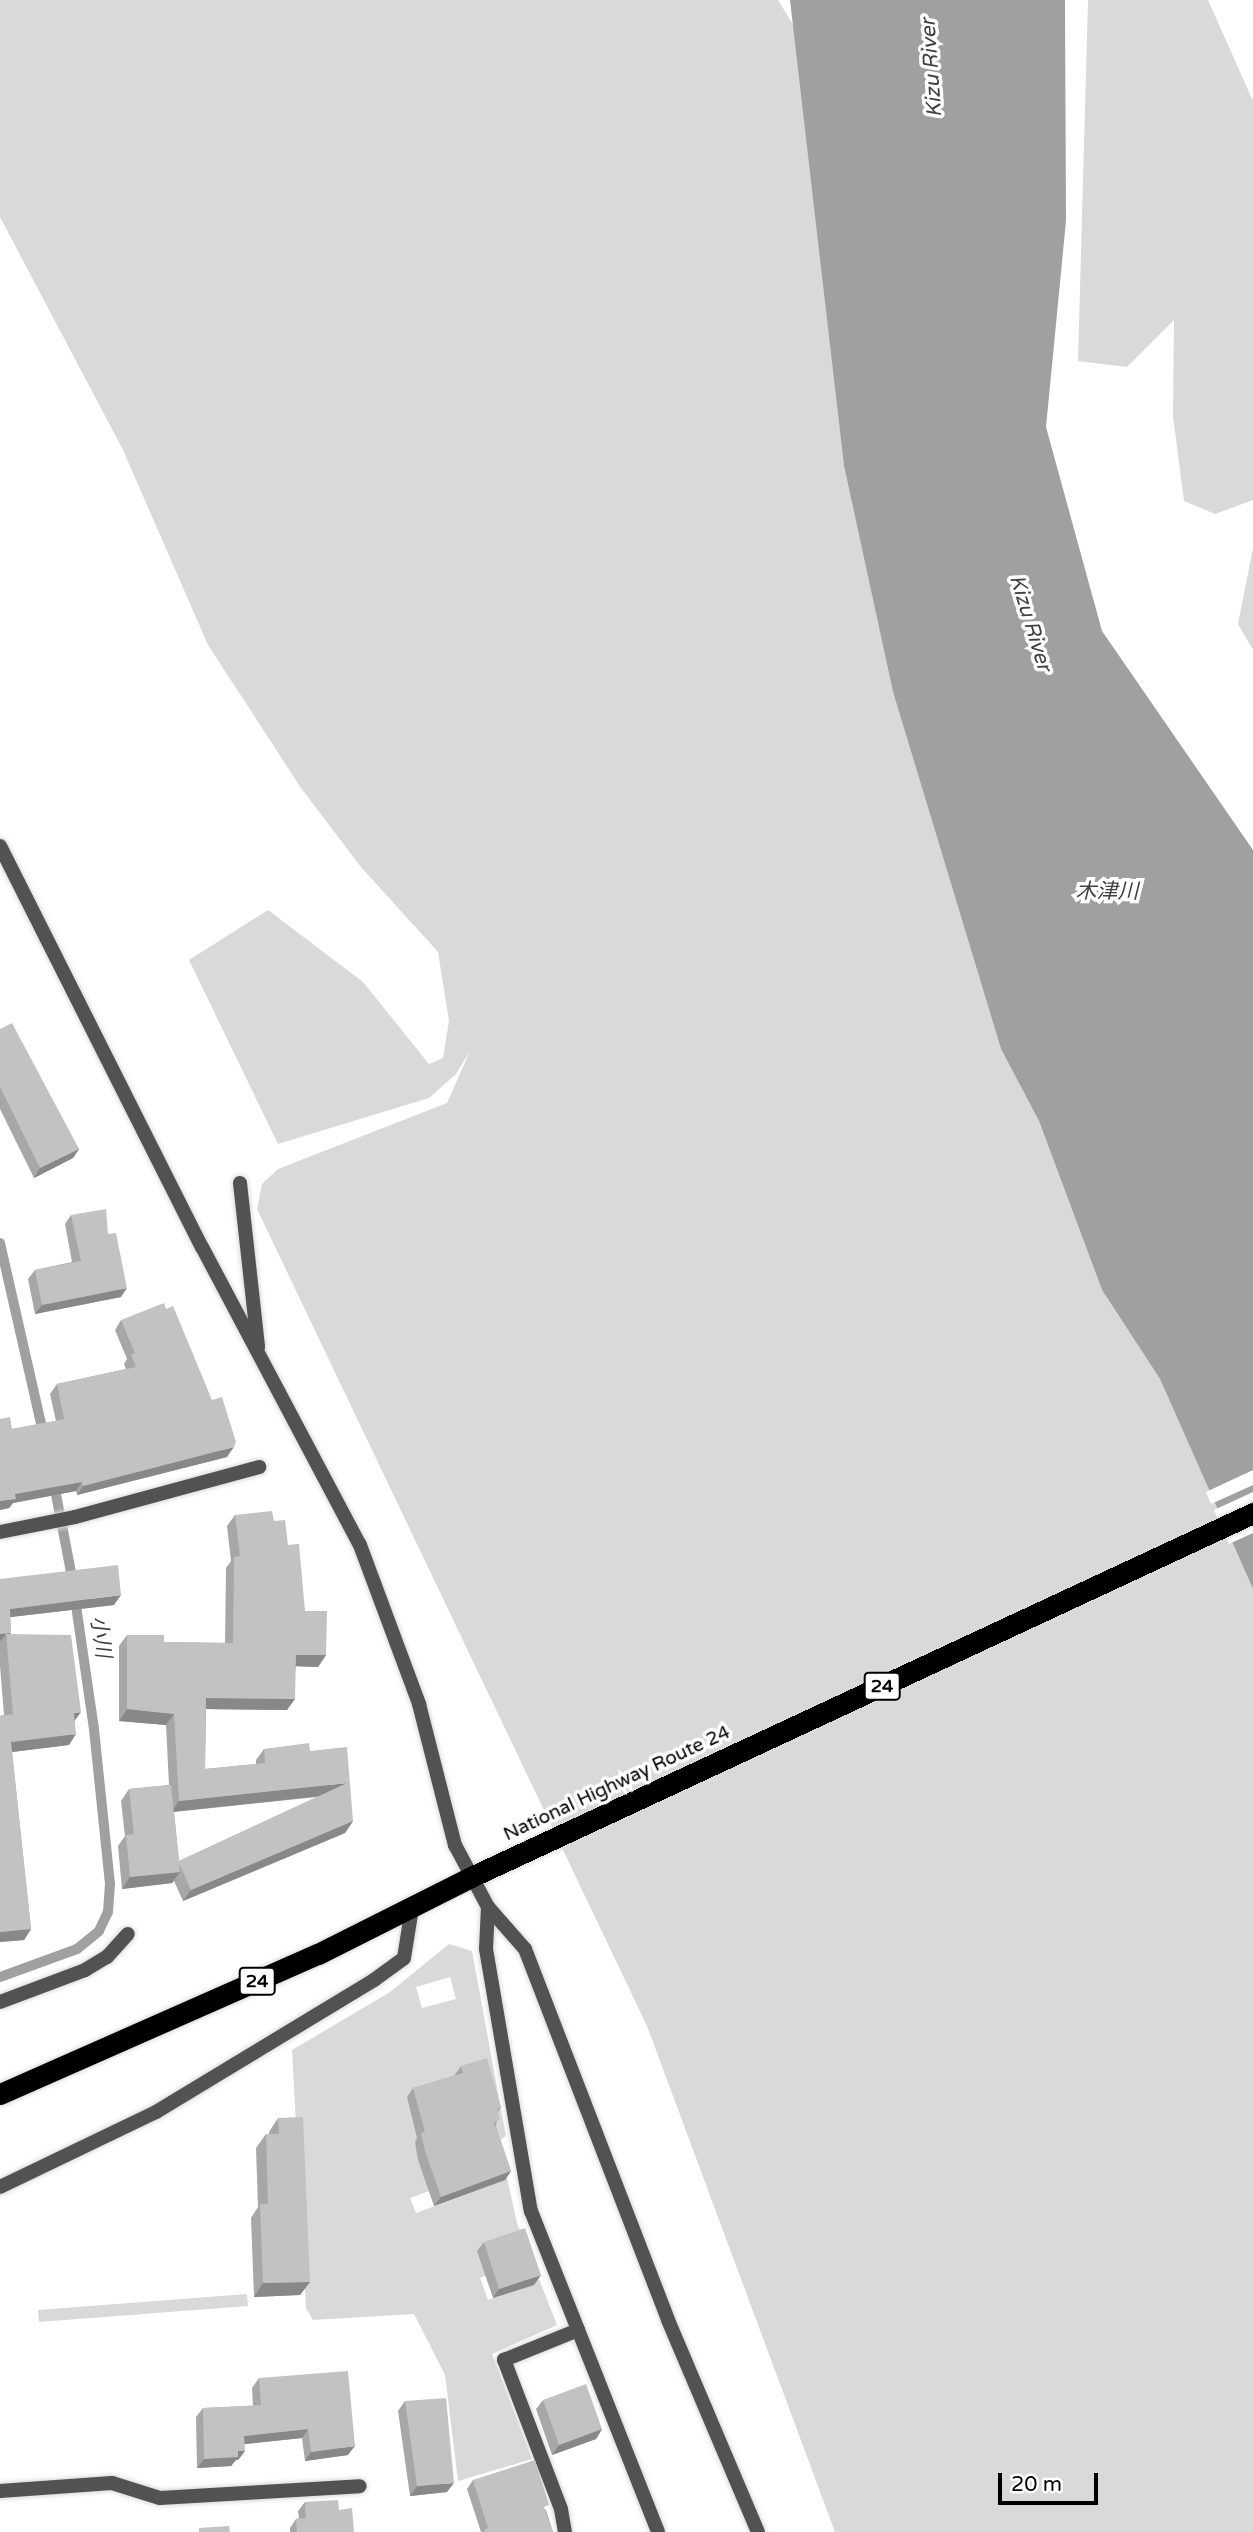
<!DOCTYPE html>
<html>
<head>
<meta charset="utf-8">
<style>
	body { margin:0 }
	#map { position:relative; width:1253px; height:2532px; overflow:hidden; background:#fff; font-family:"Varela Round","Noto Sans JP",sans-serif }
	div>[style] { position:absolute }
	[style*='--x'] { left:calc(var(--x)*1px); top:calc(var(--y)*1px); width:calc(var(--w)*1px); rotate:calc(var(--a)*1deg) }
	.green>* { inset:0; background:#d9d9d9 }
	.water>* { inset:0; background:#a0a0a0 }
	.pier>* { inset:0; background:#fff }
	.stream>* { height:10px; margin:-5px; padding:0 5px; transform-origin:5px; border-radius:5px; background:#a0a0a0 }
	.roads { filter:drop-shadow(0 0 2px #dbdbdb) drop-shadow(0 0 2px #dbdbdb) }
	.street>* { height:14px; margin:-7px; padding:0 7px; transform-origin:7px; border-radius:7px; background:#525252 }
	.highway>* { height:21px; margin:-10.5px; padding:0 10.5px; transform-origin:10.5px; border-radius:10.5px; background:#000 }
	.wall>* { inset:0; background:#a7a7a7 }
	.shaded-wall>* { inset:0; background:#888 }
	.building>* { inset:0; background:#c2c2c2 }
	span { translate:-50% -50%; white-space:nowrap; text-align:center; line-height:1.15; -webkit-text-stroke:7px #fff; paint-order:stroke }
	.shield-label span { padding:2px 5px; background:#fff; border:2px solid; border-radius:5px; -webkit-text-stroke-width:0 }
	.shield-label { font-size:18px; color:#000; font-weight:700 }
	.street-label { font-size:19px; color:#000 }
	.water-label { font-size:21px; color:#414141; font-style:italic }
	.scale { position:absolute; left:998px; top:2473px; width:100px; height:32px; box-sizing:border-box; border:4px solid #000; border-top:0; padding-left:9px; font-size:21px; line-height:24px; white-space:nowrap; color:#000; -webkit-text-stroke:5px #fff; paint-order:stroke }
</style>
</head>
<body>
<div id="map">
	<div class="green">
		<div style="clip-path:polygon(0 0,778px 0,794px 26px,844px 466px,893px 692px,1001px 1049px,1039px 1121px,1102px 1290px,1160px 1379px,1253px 1589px,1253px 2532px,835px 2532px,647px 2026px,257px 1209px,262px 1184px,278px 1169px,447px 1103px,470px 1051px,456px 1074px,429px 1098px,278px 1144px,189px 960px,268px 910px,363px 982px,429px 1064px,443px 1058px,449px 1021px,438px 952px,361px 867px,301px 788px,208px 645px,123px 450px,0 217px)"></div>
		<div style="clip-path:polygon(1088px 0,1208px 0,1253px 101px,1253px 500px,1215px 514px,1184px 501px,1173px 416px,1174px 320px,1127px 367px,1078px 361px)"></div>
		<div style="clip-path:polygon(1253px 548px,1253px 650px,1238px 624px)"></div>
		<div style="clip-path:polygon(evenodd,449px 1944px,472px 1951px,506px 2136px,499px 2141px,517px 2223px,557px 2325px,492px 2354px,532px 2459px,458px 2481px,445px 2375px,414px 2314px,313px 2320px,306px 2308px,292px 2050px,390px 1992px,449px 1944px,450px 1977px,456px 1999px,422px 2008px,416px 1987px,450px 1977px,449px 1944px,505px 2180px,416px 2213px,410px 2198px,443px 2186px,505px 2180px,449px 1944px,485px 2276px,534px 2285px,488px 2300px,480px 2278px,485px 2276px)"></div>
		<div style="clip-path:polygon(247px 2294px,248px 2306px,39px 2322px,38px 2310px)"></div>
	</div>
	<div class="water">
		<div style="clip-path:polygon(790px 0,1065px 0,1066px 221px,1046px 427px,1102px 631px,1253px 850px,1253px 1589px,1160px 1379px,1102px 1290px,1039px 1121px,1001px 1049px,893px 692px,844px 466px)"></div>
	</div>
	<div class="pier">
		<div style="clip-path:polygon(1253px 1470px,1253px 1485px,1211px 1504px,1206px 1492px)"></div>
		<div style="clip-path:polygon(1253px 1492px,1253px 1533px,1229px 1544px,1214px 1510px)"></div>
	</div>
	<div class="stream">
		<div style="--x:0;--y:1243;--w:198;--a:77.2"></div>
		<div style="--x:54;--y:1484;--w:101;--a:79.1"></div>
		<div style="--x:0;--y:1977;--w:82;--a:-20"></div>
		<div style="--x:77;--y:1949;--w:28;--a:-39"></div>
		<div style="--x:99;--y:1931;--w:21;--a:-65"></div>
		<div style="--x:108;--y:1912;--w:28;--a:-86"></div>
		<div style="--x:110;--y:1884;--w:156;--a:-95.9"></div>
		<div style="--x:94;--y:1729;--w:132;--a:-98.3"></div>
	</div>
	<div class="roads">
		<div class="street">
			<div style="--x:0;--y:846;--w:449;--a:63.3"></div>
			<div style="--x:202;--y:1247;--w:337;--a:62.1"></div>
			<div style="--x:360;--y:1545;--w:170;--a:69.6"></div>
			<div style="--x:419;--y:1704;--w:146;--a:75.7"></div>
			<div style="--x:455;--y:1845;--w:70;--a:62"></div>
			<div style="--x:488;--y:1907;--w:56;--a:48.6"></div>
			<div style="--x:525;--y:1949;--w:398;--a:68.9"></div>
			<div style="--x:668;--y:2320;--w:230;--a:67"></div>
			<div style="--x:240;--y:1183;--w:165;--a:83.7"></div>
			<div style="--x:0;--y:1532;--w:76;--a:-11.3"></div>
			<div style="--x:75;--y:1517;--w:191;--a:-15.2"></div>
			<div style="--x:488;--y:1907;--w:42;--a:92.7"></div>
			<div style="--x:486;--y:1949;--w:266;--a:80.3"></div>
			<div style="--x:531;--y:2211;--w:345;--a:68.4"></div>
			<div style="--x:0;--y:2002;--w:91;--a:-20.6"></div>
			<div style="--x:85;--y:1970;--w:26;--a:-31"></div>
			<div style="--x:107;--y:1957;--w:31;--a:-48"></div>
			<div style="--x:0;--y:2187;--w:173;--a:-25.7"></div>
			<div style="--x:156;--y:2112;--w:255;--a:-31.2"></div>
			<div style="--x:374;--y:1980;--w:37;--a:-36"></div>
			<div style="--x:404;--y:1958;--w:51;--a:-80.9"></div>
			<div style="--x:0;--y:2491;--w:112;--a:-4.1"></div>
			<div style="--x:112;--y:2483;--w:50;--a:17.4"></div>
			<div style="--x:160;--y:2498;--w:200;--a:-3.4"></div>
			<div style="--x:565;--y:2532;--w:23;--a:-100"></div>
			<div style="--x:561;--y:2509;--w:160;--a:-110.9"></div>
			<div style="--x:504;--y:2360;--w:80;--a:-22.1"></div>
		</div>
		<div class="highway">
			<div style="--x:0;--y:2094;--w:347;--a:-23.8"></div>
			<div style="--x:318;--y:1954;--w:171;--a:-26.7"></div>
			<div style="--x:471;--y:1877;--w:863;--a:-24.96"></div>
		</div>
	</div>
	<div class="wall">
		<div style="clip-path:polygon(0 1029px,79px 1149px,73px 1158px,34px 1178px,0 1109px)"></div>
		<div style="clip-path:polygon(71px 1215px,108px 1234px,121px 1297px,35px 1314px,28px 1279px,35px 1270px,72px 1262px,65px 1224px)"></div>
		<div style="clip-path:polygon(121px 1320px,227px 1457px,77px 1495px,76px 1491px,13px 1503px,9px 1508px,0 1510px,0 1419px,12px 1429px,56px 1421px,50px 1394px,57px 1384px,126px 1369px,124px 1364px,127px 1359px,115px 1330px)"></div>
		<div style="clip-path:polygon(evenodd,235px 1515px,274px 1521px,288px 1545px,305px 1611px,326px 1655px,318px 1667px,296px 1666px,287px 1710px,206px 1709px,205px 1769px,256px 1764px,256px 1760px,264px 1749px,310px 1751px,353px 1821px,345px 1833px,183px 1901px,174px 1881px,172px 1883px,122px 1889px,118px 1846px,125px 1836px,121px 1801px,129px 1789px,169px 1785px,166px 1725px,119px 1721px,119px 1646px,127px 1635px,164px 1642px,225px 1643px,226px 1568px,231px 1561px,227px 1526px,235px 1515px,317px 1797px,179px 1861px,174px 1812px,317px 1797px)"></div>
		<div style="clip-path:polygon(0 1579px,114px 1605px,10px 1617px,11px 1633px,10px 1634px,75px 1721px,69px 1745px,12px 1752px,31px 1929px,24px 1940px,0 1942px,0 1716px,4px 1715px,0 1666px)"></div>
		<div style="clip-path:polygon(461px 2066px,501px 2107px,498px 2112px,496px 2127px,511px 2171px,505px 2180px,434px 2206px,418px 2160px,415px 2142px,417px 2138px,407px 2097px,413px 2088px,454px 2076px)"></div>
		<div style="clip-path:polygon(278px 2118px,310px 2282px,300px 2295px,254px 2297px,251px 2218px,258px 2207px,256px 2148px,266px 2134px,269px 2134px,269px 2132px)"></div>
		<div style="clip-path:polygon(484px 2242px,534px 2285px,493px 2298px,477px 2251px)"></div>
		<div style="clip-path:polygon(259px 2378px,348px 2455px,305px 2461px,302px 2438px,244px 2444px,245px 2451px,238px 2460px,236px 2460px,231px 2466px,197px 2468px,196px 2417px,203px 2408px,253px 2406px,252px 2388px)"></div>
		<div style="clip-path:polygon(543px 2400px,602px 2429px,596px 2439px,552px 2455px,536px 2409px)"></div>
		<div style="clip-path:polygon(405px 2401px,447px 2492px,410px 2496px,398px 2411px)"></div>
		<div style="clip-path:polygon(473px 2480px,546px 2510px,553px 2532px,481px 2532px,467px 2489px)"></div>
		<div style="clip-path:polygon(305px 2502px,339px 2510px,354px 2532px,290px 2532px,290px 2528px,296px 2519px,299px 2518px,298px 2511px)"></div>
	</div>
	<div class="shaded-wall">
		<div style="clip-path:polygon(79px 1149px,73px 1158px,34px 1178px,40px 1168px)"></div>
		<div style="clip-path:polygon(127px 1288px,121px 1297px,35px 1314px,42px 1305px)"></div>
		<div style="clip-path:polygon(234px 1447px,227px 1457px,77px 1495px,83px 1486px)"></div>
		<div style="clip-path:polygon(82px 1482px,76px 1491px,13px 1503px,9px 1508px,0 1510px,0 1501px,15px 1494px)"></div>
		<div style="clip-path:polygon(121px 1595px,114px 1605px,3px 1618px,10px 1609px)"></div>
		<div style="clip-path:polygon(11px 1633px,6px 1640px,6px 1634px,0 1642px,0 1634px)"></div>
		<div style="clip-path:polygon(296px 1655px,326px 1655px,318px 1667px,288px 1666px)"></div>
		<div style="clip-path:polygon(206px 1698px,295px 1699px,287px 1710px,198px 1709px)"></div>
		<div style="clip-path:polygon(127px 1709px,174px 1714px,166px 1725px,119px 1721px)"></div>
		<div style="clip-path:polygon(81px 1712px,73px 1723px,74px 1713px)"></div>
		<div style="clip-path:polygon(76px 1734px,69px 1745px,4px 1753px,11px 1742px)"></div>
		<div style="clip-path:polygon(347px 1783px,339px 1794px,171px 1812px,179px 1801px)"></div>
		<div style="clip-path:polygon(353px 1821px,345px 1833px,183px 1901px,191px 1890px)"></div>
		<div style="clip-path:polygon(180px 1872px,172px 1883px,122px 1889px,130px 1877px)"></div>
		<div style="clip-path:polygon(31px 1929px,24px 1940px,0 1942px,0 1932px)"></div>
		<div style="clip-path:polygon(511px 2171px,505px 2180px,434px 2206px,441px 2197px)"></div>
		<div style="clip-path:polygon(541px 2275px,534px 2285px,493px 2298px,499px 2289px)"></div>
		<div style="clip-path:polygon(310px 2282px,300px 2295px,254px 2297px,263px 2283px)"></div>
		<div style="clip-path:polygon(308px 2429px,302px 2438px,237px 2445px,244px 2436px)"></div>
		<div style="clip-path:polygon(602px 2429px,596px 2439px,552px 2455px,559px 2445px)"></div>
		<div style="clip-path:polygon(355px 2446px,348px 2455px,305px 2461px,311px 2452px)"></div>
		<div style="clip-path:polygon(238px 2451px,245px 2451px,238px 2460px,236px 2460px,231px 2466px,197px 2468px,204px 2459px)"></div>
		<div style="clip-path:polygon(454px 2483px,447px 2492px,410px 2496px,417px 2486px)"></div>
	</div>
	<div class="building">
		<div style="clip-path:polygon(12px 1023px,79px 1149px,40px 1168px,0 1087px,0 1029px)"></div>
		<div style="clip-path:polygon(106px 1209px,108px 1234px,116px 1233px,127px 1288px,42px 1305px,35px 1270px,81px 1261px,71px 1215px)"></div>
		<div style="clip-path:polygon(164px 1303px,166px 1309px,173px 1306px,212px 1400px,222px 1397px,236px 1442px,234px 1447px,83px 1486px,82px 1482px,15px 1494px,16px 1499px,0 1501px,0 1419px,10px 1417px,12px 1429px,64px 1419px,57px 1384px,136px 1367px,131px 1355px,135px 1353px,121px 1320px)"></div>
		<div style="clip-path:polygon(272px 1511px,274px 1521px,285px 1520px,288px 1545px,299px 1544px,305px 1611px,327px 1611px,326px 1655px,296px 1655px,295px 1699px,206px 1698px,205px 1769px,265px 1763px,264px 1749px,309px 1743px,310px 1751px,347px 1747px,353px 1821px,191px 1890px,179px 1863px,180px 1872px,130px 1877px,126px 1835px,134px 1834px,129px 1789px,171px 1785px,179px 1861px,347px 1783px,179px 1801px,174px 1714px,127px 1709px,127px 1635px,164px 1635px,164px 1642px,233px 1643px,234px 1557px,240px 1556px,235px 1515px)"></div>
		<div style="clip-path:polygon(118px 1565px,121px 1595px,10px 1609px,11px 1633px,0 1634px,0 1579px)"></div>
		<div style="clip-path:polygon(6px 1634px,71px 1635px,81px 1712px,74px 1713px,76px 1734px,11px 1742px,31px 1929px,0 1932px,0 1716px,13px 1714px)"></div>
		<div style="clip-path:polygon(487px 2058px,501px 2107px,497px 2109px,500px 2120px,494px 2122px,511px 2171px,441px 2197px,425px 2151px,421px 2133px,425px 2132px,413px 2088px,463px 2073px,461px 2066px)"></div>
		<div style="clip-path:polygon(303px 2117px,310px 2282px,263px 2283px,260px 2204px,268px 2204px,266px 2134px,279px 2134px,278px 2118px)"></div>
		<div style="clip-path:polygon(525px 2228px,541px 2275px,499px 2289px,484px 2242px)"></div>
		<div style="clip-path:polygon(348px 2371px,355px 2446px,311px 2452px,308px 2429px,244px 2436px,245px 2451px,238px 2451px,238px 2457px,204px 2459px,203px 2408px,261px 2405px,259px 2378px)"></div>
		<div style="clip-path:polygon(586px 2384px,602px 2429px,559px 2445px,543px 2400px)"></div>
		<div style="clip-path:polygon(446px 2398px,454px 2483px,417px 2486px,405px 2401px)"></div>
		<div style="clip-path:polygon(535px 2460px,549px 2505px,544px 2507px,553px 2532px,485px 2532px,484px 2530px,488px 2528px,473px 2480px)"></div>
		<div style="clip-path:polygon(338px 2500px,339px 2510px,352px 2508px,354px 2532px,297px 2532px,296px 2519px,306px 2518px,305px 2502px)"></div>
		<div style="clip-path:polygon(229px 2526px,230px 2532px,199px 2532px,199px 2528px)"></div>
	</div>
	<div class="shield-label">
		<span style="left:882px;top:1686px">24</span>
		<span style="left:257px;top:1981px">24</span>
	</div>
	<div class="street-label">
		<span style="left:617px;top:1784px;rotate:-25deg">National Highway Route 24</span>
	</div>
	<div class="water-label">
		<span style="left:932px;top:68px;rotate:-94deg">Kizu River</span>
		<span style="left:1030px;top:623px;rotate:73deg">Kizu River</span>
		<span style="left:1107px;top:892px">木津川</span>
		<span style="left:100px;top:1637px;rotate:82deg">小川</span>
	</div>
	<div class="scale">20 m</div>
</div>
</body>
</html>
